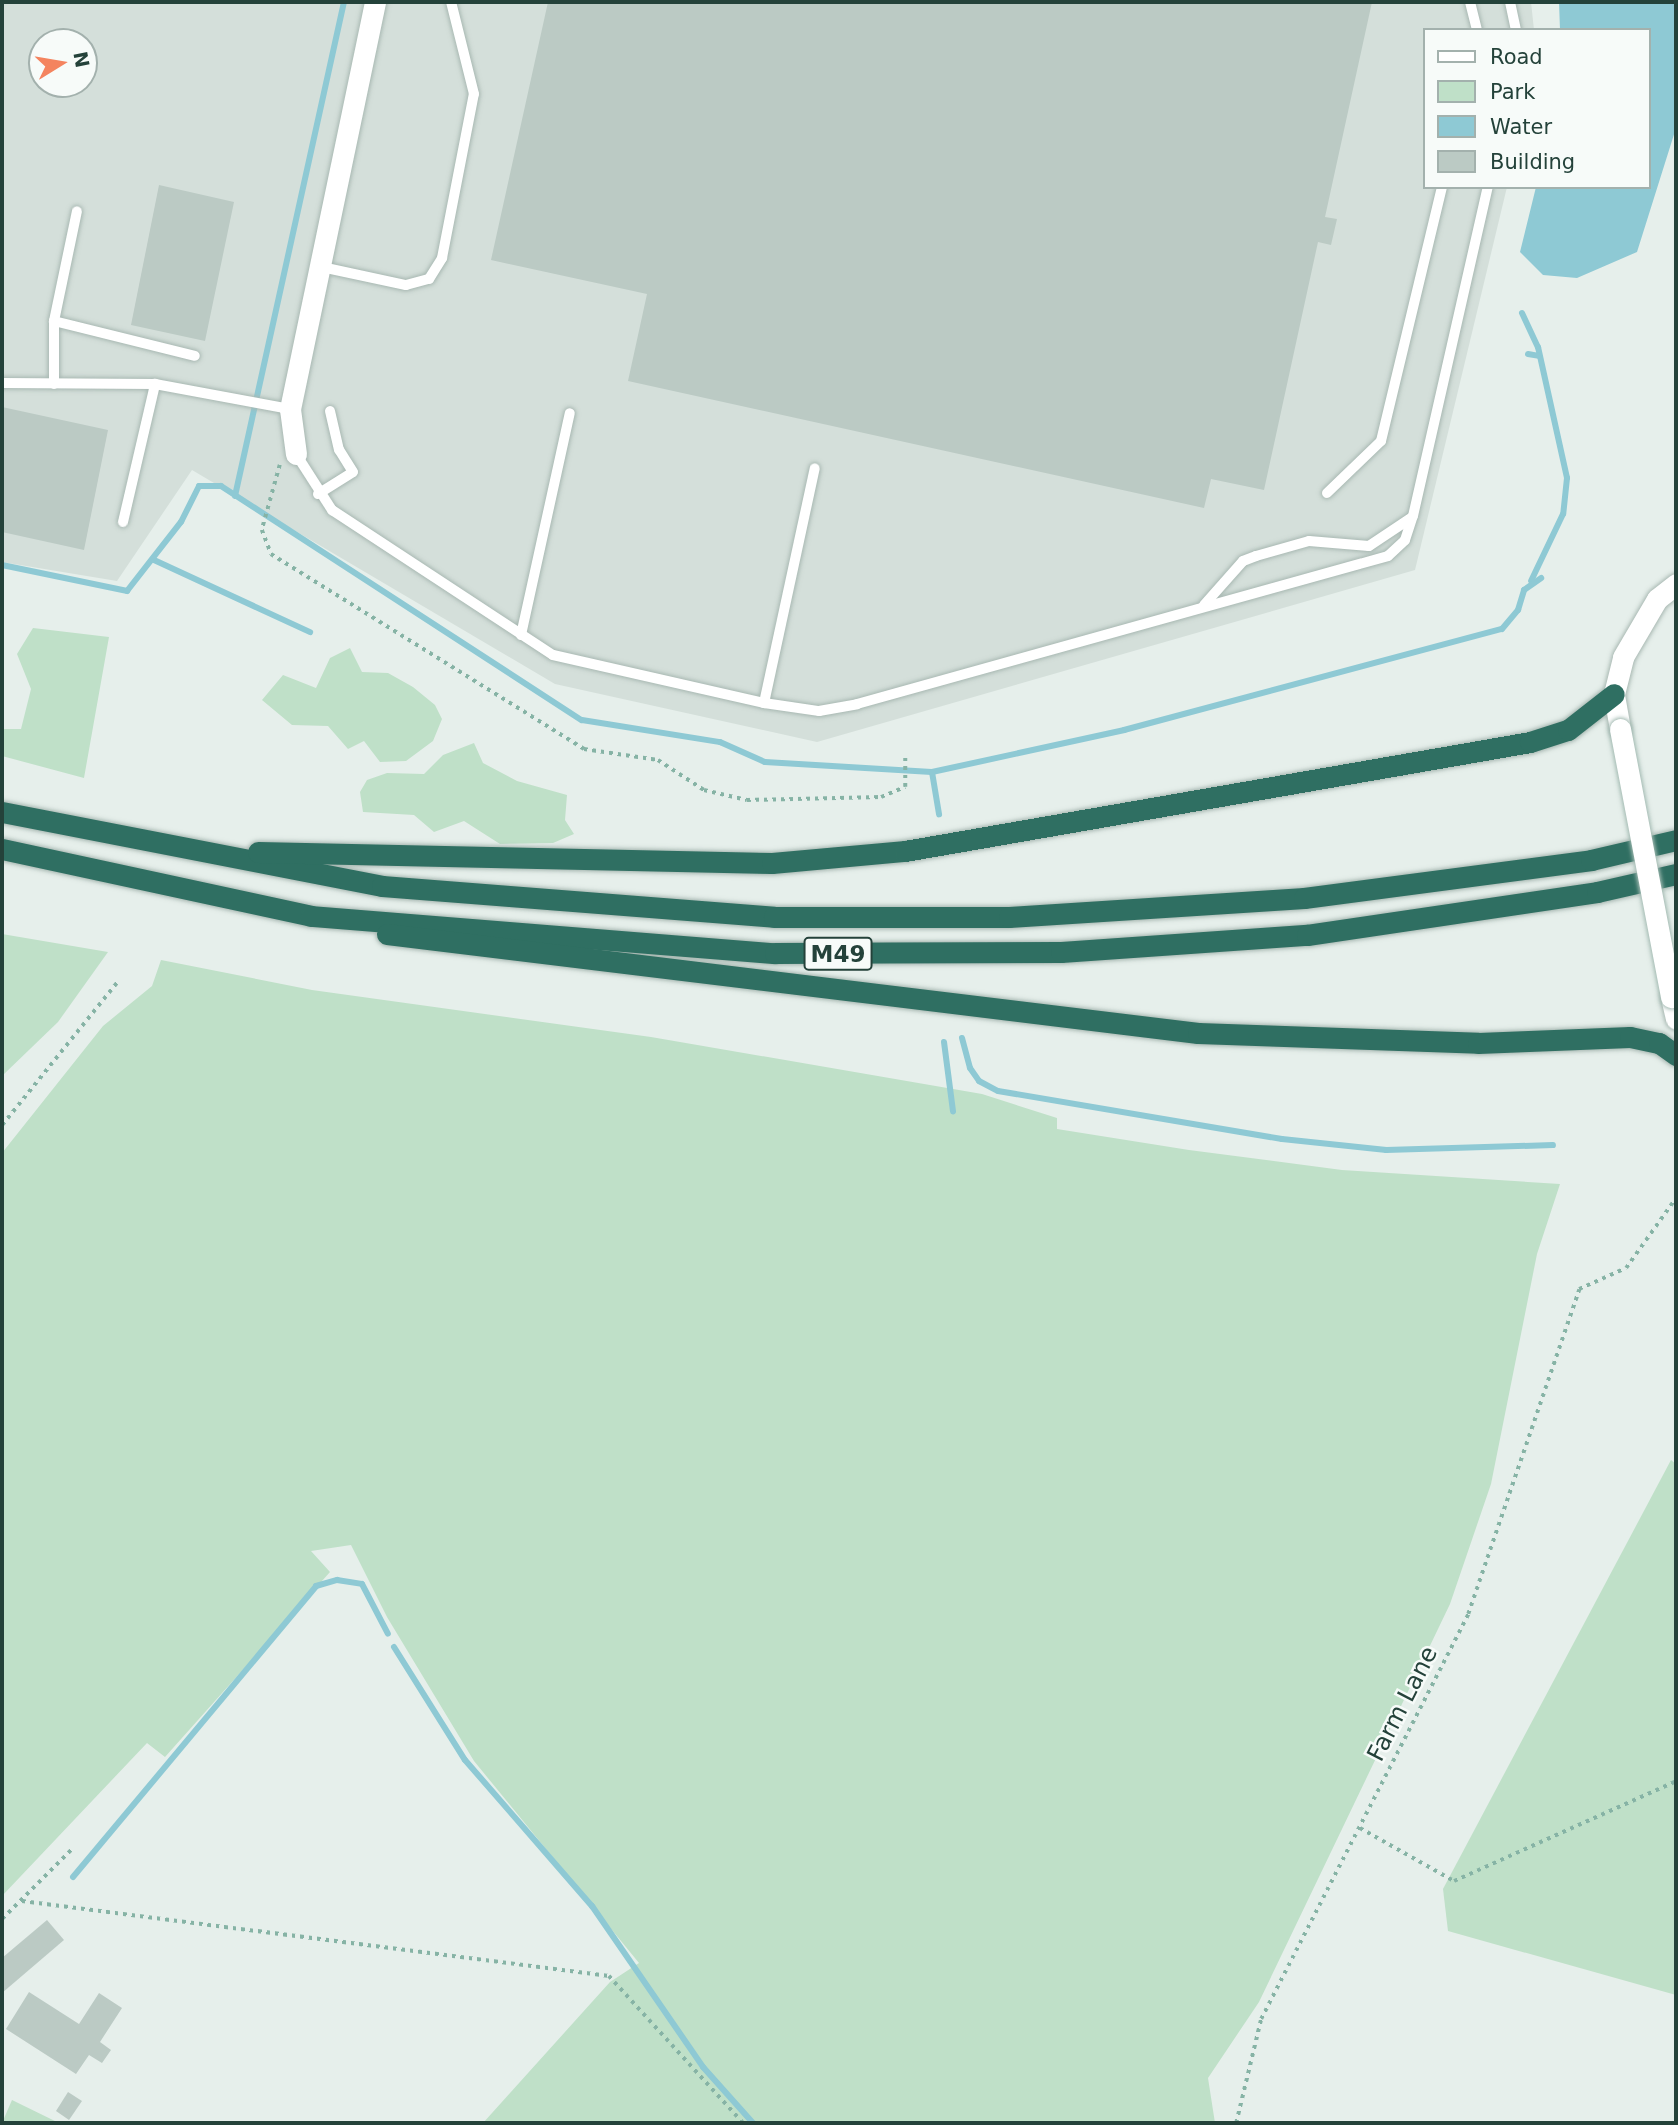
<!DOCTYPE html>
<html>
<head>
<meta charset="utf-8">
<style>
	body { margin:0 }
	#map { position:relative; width:1678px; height:2125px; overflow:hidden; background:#e6efeb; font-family:"DejaVu Sans",sans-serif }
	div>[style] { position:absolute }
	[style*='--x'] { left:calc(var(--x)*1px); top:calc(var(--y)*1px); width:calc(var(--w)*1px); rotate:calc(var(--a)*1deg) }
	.built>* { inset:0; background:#d4dfda }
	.green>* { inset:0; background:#bfe0c8 }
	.water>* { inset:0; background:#8ec9d4 }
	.stream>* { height:6px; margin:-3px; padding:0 3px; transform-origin:3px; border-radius:3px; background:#8ec9d4 }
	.building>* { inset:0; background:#bbcac4 }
	.path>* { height:3.5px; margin-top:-1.75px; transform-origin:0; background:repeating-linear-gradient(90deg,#86b3a5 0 3.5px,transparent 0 8.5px) }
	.roads { filter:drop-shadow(0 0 2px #a8b8b2) drop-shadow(0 0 2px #a8b8b2) }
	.lane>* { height:10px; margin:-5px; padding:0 5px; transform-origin:5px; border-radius:5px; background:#fff }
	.street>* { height:21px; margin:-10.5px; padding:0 10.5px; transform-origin:10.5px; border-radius:10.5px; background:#fff }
	.secondary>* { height:21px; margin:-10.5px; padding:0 10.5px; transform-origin:10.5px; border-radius:10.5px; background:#fff }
	.highway>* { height:21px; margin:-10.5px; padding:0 10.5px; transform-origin:10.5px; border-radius:10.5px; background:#2f6f62 }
	.bridges { filter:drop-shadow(0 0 2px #a4bbb3) drop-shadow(0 0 2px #a4bbb3) }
	.secondary-bridge>* { height:21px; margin:-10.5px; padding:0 10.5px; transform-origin:10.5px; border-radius:10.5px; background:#fff }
	span { translate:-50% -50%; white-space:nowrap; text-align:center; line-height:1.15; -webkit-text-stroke:5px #f7fbf9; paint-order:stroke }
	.shield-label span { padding:2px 5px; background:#f7fbf9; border:2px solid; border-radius:5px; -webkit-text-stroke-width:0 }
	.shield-label { font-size:23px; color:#24423a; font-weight:700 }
	.street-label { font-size:24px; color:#24423a }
	.frame { position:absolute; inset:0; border:4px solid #24423a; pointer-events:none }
	.legend { position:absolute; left:1423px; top:28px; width:228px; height:161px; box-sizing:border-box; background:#f7fbf9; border:2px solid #a3b1ad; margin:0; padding:9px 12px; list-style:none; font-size:21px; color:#24423a }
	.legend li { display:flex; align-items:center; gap:14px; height:35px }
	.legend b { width:35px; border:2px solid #a3b1ad }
	.north { position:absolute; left:28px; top:28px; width:70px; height:70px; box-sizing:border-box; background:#f7fbf9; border:2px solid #a3b1ad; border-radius:50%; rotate:79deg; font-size:19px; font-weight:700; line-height:28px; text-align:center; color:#24423a }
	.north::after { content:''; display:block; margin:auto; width:24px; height:32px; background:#f4845f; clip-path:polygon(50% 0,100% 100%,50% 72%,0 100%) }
</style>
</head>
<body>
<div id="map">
	<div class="built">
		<div style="clip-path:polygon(evenodd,2px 2px,1531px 2px,1534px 30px,1424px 30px,1424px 187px,1507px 187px,1415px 570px,817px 742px,555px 684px,192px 470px,117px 581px,2px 562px,2px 2px,42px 42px,84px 42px,84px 84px,42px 84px,42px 42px)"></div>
	</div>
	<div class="green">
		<div style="clip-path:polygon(33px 628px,109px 637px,84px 778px,2px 756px,2px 729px,21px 729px,31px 689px,17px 654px)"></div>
		<div style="clip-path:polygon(350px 648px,362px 672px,388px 673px,413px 687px,435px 705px,442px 719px,433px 741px,406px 761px,380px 762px,364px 741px,348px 749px,328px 726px,292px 725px,262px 700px,283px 675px,316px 688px,330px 658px)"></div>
		<div style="clip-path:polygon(474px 743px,483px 763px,517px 781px,567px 795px,565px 820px,574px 834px,553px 843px,500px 844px,464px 821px,434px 832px,414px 815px,363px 812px,360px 792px,367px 780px,387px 773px,424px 774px,443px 755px)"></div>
		<div style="clip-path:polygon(2px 934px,108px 952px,58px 1022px,2px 1076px)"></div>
		<div style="clip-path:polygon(161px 960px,312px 990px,651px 1037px,982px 1094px,1057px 1118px,1057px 1129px,1189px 1150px,1342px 1170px,1560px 1184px,1537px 1254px,1491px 1484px,1450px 1604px,1259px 2002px,1208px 2078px,1215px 2123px,483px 2123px,610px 1982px,639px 1963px,474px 1761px,387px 1617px,351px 1545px,311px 1551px,330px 1572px,165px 1757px,147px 1743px,2px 1896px,2px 1153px,103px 1026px,152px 986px)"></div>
		<div style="clip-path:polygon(1671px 1460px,1676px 1464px,1676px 1995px,1448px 1931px,1443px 1889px)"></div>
		<div style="clip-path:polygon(12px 2100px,59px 2123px,2px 2123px)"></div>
	</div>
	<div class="water">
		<div style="clip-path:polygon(1559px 2px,1676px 2px,1676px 128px,1637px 252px,1577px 278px,1543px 275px,1520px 252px,1536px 187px,1648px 187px,1648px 30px,1560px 30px)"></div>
	</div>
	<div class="stream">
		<div style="--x:1522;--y:313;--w:38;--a:65"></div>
		<div style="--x:1538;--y:347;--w:134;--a:77.5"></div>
		<div style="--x:1567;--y:478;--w:36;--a:96"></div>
		<div style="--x:1563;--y:514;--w:74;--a:115.5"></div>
		<div style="--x:1528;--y:354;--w:11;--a:10"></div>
		<div style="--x:235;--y:496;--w:506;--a:-77.56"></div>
		<div style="--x:154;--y:560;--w:172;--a:24.8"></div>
		<div style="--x:2;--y:565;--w:128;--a:11.7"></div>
		<div style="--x:127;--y:591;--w:88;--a:-52"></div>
		<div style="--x:181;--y:522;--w:40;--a:-63.4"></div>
		<div style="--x:199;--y:486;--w:22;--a:0"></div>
		<div style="--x:221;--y:486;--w:430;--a:33"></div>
		<div style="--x:582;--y:720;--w:140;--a:9.1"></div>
		<div style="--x:720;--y:742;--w:49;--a:24"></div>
		<div style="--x:765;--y:762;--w:167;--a:3.4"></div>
		<div style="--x:932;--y:772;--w:197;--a:-12.3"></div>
		<div style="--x:1124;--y:730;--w:391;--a:-15"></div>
		<div style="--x:1502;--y:629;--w:25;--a:-50"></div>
		<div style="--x:1518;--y:610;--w:21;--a:-73"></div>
		<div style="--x:1524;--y:590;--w:21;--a:-35"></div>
		<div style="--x:932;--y:772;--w:43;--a:80.5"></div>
		<div style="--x:962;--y:1038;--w:31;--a:75"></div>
		<div style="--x:970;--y:1068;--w:16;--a:55"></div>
		<div style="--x:979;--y:1081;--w:21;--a:28"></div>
		<div style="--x:998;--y:1091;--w:288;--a:9.6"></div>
		<div style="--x:1282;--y:1139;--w:105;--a:6"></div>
		<div style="--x:1386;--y:1150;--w:167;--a:-1.7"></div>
		<div style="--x:944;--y:1042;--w:70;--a:82.6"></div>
		<div style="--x:394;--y:1647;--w:133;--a:57.9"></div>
		<div style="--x:465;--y:1760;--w:194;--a:49"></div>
		<div style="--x:592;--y:1906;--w:196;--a:55.4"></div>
		<div style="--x:703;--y:2067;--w:75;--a:48.2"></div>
		<div style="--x:73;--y:1877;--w:379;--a:-50.1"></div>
		<div style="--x:316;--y:1586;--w:22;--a:-16"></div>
		<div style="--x:337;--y:1580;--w:25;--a:9"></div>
		<div style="--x:362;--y:1584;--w:56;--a:62.5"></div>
	</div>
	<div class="building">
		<div style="clip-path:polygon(548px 2px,1372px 2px,1325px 217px,1337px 219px,1331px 245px,1318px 242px,1264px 490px,1211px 479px,1204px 508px,628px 381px,647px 294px,491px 260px)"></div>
		<div style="clip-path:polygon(159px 185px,234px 202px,205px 341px,131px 325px)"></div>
		<div style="clip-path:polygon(2px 407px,108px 430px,84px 550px,2px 532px)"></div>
		<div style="clip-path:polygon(47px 1920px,64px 1940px,2px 1993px,2px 1958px)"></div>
		<div style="clip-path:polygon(29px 1992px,79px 2024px,99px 1993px,122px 2008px,100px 2042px,111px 2050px,102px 2063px,89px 2055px,76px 2074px,6px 2029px)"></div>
		<div style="clip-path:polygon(68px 2092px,82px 2101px,69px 2120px,56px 2111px)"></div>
	</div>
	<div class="path">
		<div style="--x:280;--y:465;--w:67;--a:105.5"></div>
		<div style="--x:262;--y:530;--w:26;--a:69"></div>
		<div style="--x:271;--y:554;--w:369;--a:31.9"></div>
		<div style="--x:584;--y:749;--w:75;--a:8.5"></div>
		<div style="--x:658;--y:760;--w:55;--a:33.1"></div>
		<div style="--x:704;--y:790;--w:44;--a:13.1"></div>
		<div style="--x:747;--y:800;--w:134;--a:-1.3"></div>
		<div style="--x:881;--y:797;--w:26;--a:-23"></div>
		<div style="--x:905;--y:787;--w:31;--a:-90"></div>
		<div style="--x:2;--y:1125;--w:186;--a:-51.1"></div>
		<div style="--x:1360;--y:1828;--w:108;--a:29.4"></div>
		<div style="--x:1454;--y:1881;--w:243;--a:-24.2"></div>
		<div style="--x:22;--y:1901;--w:592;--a:7.28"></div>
		<div style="--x:609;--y:1976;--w:199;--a:47.6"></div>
		<div style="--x:2;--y:1919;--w:98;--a:-45"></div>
		<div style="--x:1236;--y:2123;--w:107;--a:-76.5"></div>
		<div style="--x:1261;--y:2019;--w:455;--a:-62.9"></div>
		<div style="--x:1468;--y:1614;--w:343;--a:-71.1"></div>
		<div style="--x:1579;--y:1289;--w:51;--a:-24.1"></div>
		<div style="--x:1626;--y:1268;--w:86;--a:-54.5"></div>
	</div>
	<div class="roads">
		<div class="lane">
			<div style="--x:1470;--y:2;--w:29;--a:76"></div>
			<div style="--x:1510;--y:2;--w:29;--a:78"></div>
			<div style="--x:317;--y:266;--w:91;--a:12.1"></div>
			<div style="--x:406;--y:285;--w:24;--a:-15"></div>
			<div style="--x:429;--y:279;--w:25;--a:-58"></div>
			<div style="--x:442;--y:258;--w:167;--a:-79"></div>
			<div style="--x:474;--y:94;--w:95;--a:-104"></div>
			<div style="--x:54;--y:321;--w:145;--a:13.9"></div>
			<div style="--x:2;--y:383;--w:153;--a:0.4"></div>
			<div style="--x:155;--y:384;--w:137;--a:10.5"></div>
			<div style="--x:54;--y:384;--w:63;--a:-90"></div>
			<div style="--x:54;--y:321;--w:112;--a:-78.2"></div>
			<div style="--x:296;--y:454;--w:67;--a:57.3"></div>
			<div style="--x:332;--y:510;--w:264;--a:33.3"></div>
			<div style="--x:553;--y:655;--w:216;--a:12.8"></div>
			<div style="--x:764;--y:703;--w:56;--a:8.3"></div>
			<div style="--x:819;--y:711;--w:39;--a:-10"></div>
			<div style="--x:857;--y:704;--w:551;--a:-15.57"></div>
			<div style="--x:1388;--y:556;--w:23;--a:-43"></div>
			<div style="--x:1405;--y:540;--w:25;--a:-72"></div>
			<div style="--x:1413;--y:516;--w:337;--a:-77.2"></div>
			<div style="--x:1327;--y:493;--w:75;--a:-43.9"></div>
			<div style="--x:1381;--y:441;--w:261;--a:-76.5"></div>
			<div style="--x:318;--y:494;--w:41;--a:-32.2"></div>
			<div style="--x:353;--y:472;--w:26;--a:-122"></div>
			<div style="--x:339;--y:450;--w:40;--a:-103"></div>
			<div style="--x:123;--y:522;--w:142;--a:-76.9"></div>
			<div style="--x:1204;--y:605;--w:59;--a:-48.4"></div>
			<div style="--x:1243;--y:561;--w:14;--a:-21"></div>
			<div style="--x:1256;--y:556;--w:55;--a:-15.8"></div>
			<div style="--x:1309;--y:541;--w:60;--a:4.8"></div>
			<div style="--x:1369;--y:546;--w:50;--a:-33.7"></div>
			<div style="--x:521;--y:635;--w:227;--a:-77.6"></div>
			<div style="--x:764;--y:703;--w:240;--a:-77.8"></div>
		</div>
		<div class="street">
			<div style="--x:296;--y:454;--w:45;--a:-97.6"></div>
			<div style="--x:290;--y:409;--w:416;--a:-78.2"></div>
		</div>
		<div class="secondary">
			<div style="--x:1620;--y:729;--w:36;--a:-100"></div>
			<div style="--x:1614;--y:694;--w:38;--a:-76"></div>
			<div style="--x:1623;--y:657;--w:67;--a:-59.6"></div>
			<div style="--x:1657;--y:599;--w:24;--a:-38"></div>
			<div style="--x:1671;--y:997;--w:22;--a:77"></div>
		</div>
		<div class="highway">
			<div style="--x:2;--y:812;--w:387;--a:11"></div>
			<div style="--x:382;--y:886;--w:393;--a:4.5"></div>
			<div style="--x:774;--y:917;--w:235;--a:0"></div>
			<div style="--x:1009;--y:917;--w:296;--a:-3.7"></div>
			<div style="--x:1304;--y:898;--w:290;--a:-7.5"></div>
			<div style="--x:1591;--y:860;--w:87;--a:-13.2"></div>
			<div style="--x:2;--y:849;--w:316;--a:12.2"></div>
			<div style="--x:311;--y:916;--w:465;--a:4.6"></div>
			<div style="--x:775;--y:953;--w:286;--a:-0.2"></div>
			<div style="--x:1061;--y:952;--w:247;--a:-4"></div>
			<div style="--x:1307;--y:935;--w:293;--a:-8.4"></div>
			<div style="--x:1597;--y:892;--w:81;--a:-12.8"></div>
			<div style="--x:258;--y:852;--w:514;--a:1.23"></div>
			<div style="--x:772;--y:863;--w:134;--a:-5.2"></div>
			<div style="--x:905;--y:851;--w:634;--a:-9.89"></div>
			<div style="--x:1530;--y:742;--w:40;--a:-18"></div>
			<div style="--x:1568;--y:730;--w:58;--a:-38"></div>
			<div style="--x:387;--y:934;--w:817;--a:6.96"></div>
			<div style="--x:1198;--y:1033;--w:280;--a:2"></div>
			<div style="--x:1478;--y:1043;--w:152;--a:-2.3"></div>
			<div style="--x:1630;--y:1037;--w:30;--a:12"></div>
			<div style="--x:1659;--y:1043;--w:21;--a:35"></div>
		</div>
	</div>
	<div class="bridges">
		<div class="secondary-bridge">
			<div style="--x:1620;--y:729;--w:273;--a:79.2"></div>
		</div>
	</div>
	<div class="shield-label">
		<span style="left:838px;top:954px">M49</span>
	</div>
	<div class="street-label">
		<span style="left:1403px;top:1704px;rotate:-63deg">Farm Lane</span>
	</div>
	<div class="frame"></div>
	<ul class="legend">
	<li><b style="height:9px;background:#fff"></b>Road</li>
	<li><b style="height:19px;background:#bfe0c8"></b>Park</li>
	<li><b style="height:19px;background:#8ec9d4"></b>Water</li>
	<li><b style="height:19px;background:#bbcac4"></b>Building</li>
	</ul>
	<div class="north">N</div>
</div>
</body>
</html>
